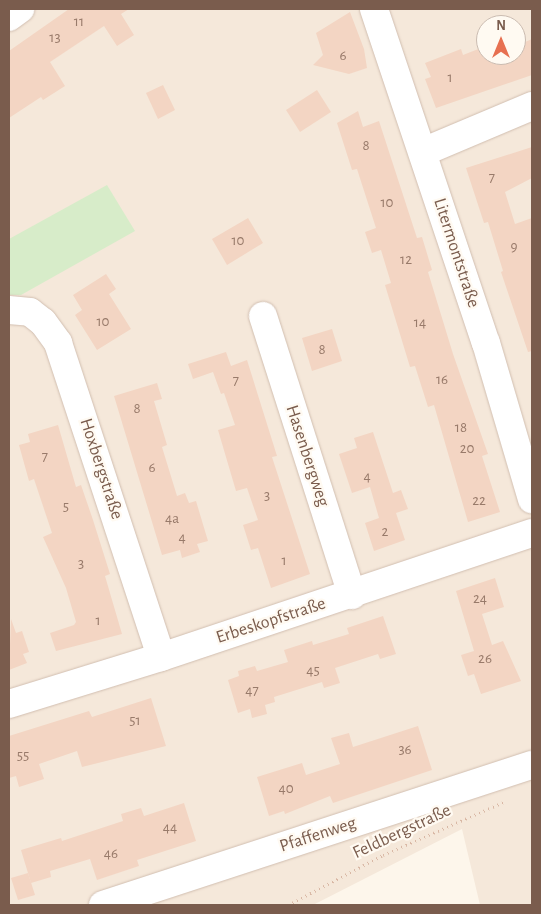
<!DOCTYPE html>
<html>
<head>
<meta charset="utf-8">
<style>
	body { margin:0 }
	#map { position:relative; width:541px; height:914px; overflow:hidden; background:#fdf6eb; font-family:"Alegreya Sans",sans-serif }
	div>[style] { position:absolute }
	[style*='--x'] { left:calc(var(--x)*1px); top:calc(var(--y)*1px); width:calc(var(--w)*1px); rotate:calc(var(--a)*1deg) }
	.residential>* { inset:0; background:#f5e8da }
	.green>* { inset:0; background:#d7ecc9 }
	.building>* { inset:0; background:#f3d5c3 }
	.path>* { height:3px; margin-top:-1.5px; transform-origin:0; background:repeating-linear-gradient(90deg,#d9b8a5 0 1px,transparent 0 5px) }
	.roads { filter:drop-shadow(0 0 1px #d1beb0) drop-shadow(0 0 1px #d1beb0) }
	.minor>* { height:28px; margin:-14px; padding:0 14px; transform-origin:14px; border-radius:14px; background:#fff }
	span { translate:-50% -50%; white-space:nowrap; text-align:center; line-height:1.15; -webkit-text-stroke:4.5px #fffaf2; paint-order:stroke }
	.number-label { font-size:15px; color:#987a6a }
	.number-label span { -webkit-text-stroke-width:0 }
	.street-label { font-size:18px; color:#7a5c4d }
	.frame { position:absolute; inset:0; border:10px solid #7a5c4d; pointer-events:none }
	.north { position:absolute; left:476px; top:15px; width:50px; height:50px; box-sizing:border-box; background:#fffaf2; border:1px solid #cabbb0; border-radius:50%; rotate:0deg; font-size:14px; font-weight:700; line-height:20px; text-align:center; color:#7a5c4d }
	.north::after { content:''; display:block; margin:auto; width:18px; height:22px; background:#e77051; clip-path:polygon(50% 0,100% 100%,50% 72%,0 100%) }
</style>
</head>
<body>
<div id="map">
	<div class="residential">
		<div style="clip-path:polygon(evenodd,9px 9px,532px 9px,532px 905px,480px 905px,462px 829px,313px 905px,9px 905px,9px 9px,486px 25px,516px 25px,516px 55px,486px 55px,486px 25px)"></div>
	</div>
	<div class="green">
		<div style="clip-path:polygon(107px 185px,135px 231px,21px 295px,9px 295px,9px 239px)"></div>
	</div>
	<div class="building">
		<div style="clip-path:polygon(69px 9px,129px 9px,121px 14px,134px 35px,117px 46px,104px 26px,50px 62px,65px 86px,43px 100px,41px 97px,9px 118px,9px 51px)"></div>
		<div style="clip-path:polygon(350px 12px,364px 49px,367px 68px,349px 74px,313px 65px,323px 55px,316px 33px)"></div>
		<div style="clip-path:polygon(532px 39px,532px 75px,436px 108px,425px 79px,431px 77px,425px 63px,461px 49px,463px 55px,486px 46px,486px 55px,516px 55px,516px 46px)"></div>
		<div style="clip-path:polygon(163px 85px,175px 110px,158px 119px,146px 93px)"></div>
		<div style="clip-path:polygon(317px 90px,331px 112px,300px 132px,286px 110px)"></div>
		<div style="clip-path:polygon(358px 111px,363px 127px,379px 121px,417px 238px,422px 237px,432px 270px,428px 272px,453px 354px,488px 454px,482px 456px,500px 512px,468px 522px,434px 405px,428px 407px,415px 366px,410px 367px,385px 285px,391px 283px,381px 250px,372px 253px,365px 232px,376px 228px,357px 169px,352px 170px,337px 123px)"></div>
		<div style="clip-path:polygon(532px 147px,532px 178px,505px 192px,515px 224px,532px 218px,532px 351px,528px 352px,501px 272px,503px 271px,488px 222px,484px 223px,466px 168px)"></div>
		<div style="clip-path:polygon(248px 218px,263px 243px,227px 265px,212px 239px)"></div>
		<div style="clip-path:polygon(106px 274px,116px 289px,109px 294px,131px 329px,97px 350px,75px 315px,82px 310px,73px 295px)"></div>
		<div style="clip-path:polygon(332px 329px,342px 361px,312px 371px,302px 338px)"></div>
		<div style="clip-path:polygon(226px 352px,231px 366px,247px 360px,277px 456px,272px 457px,310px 574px,271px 588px,258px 548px,251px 550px,243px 525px,258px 520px,247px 488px,236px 491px,218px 430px,235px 425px,224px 393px,221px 394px,213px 372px,193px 379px,188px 364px)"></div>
		<div style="clip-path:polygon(157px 383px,162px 399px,154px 401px,167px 445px,162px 447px,177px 496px,185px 493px,189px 503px,196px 501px,208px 541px,197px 544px,200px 552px,182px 558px,180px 550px,162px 555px,114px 396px)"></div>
		<div style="clip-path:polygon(58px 425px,76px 487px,81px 485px,93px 520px,110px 574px,105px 576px,122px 634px,56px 651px,50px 633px,74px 625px,76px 622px,66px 588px,43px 537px,52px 533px,34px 479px,29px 481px,19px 445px,30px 442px,28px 434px)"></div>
		<div style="clip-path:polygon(373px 432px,393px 493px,401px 490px,408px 509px,396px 513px,405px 540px,374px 551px,365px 523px,379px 518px,370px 487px,352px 493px,339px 454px,357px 448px,354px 438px)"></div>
		<div style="clip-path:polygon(495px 578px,504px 607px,482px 614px,492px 645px,503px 641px,521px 681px,481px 694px,474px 674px,468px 676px,461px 655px,474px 651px,456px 591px)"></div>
		<div style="clip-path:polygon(383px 616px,396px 654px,380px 659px,378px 654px,335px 668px,340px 683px,324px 688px,322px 682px,274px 697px,275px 702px,265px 705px,267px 714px,252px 718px,250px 709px,238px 713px,228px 680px,239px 676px,238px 671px,255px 666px,257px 671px,288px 662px,284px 650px,312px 641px,313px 645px,349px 634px,347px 628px)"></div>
		<div style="clip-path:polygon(11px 619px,16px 633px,22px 631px,29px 652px,23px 654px,27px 663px,9px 670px)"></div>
		<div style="clip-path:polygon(151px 698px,166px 746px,82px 767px,77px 751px,39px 764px,44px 779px,19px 787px,16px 776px,9px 778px,9px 736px,89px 711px,92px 717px)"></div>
		<div style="clip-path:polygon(418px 726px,432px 770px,333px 803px,330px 796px,285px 814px,284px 811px,269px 816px,257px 777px,302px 763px,306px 775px,340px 764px,331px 738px,349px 733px,353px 747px)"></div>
		<div style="clip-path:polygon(184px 803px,196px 841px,137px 860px,139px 866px,97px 880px,90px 859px,50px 871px,51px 877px,31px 883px,21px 850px,61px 838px,62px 841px,123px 821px,121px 814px,141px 808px,144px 816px)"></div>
		<div style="clip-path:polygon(28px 873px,35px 895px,18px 900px,11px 878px)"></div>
	</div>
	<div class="path">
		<div style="--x:288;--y:905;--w:107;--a:-27.8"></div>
		<div style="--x:383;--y:855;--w:134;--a:-23.7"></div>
	</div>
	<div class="roads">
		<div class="minor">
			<div style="--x:374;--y:9;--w:352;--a:71.5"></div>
			<div style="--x:486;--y:343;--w:163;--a:73.6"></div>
			<div style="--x:9;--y:17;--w:14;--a:-36"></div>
			<div style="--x:423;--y:152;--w:118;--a:-22.9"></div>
			<div style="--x:9;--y:310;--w:21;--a:5"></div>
			<div style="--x:30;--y:312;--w:16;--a:38"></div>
			<div style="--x:43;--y:322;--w:26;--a:54"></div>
			<div style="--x:58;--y:343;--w:330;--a:71.8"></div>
			<div style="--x:263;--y:316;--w:293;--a:72.3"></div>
			<div style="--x:9;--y:704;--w:159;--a:-17.2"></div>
			<div style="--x:161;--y:657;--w:391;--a:-18.5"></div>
			<div style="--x:103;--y:905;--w:451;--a:-18.1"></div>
		</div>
	</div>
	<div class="number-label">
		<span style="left:79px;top:22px">11</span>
		<span style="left:55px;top:38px">13</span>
		<span style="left:343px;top:56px">6</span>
		<span style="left:450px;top:78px">1</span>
		<span style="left:366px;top:146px">8</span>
		<span style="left:492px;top:178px">7</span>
		<span style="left:387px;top:203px">10</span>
		<span style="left:238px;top:241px">10</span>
		<span style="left:514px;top:247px">9</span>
		<span style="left:406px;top:260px">12</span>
		<span style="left:103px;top:322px">10</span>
		<span style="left:420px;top:323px">14</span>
		<span style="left:322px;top:350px">8</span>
		<span style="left:442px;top:380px">16</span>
		<span style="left:236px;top:381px">7</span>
		<span style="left:137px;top:409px">8</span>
		<span style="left:461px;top:428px">18</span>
		<span style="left:467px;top:449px">20</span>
		<span style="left:45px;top:457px">7</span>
		<span style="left:152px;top:468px">6</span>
		<span style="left:367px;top:477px">4</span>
		<span style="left:267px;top:496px">3</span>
		<span style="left:479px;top:501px">22</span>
		<span style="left:66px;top:507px">5</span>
		<span style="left:172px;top:519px">4a</span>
		<span style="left:385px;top:532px">2</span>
		<span style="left:182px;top:538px">4</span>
		<span style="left:284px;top:561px">1</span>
		<span style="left:81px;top:564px">3</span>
		<span style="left:480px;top:599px">24</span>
		<span style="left:98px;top:621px">1</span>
		<span style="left:485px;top:659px">26</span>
		<span style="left:313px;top:671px">45</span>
		<span style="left:252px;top:691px">47</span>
		<span style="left:135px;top:721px">51</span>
		<span style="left:405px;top:750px">36</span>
		<span style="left:23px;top:756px">55</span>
		<span style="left:286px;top:789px">40</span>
		<span style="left:170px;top:828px">44</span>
		<span style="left:111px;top:854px">46</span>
	</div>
	<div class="street-label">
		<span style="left:456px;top:253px;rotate:72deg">Litermontstraße</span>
		<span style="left:307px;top:456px;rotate:72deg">Hasenbergweg</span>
		<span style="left:101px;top:469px;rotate:72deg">Hoxbergstraße</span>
		<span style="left:271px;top:621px;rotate:-18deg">Erbeskopfstraße</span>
		<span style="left:402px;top:832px;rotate:-25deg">Feldbergstraße</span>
		<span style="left:318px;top:835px;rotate:-18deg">Pfaffenweg</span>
	</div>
	<div class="frame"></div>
	<div class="north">N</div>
</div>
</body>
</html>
